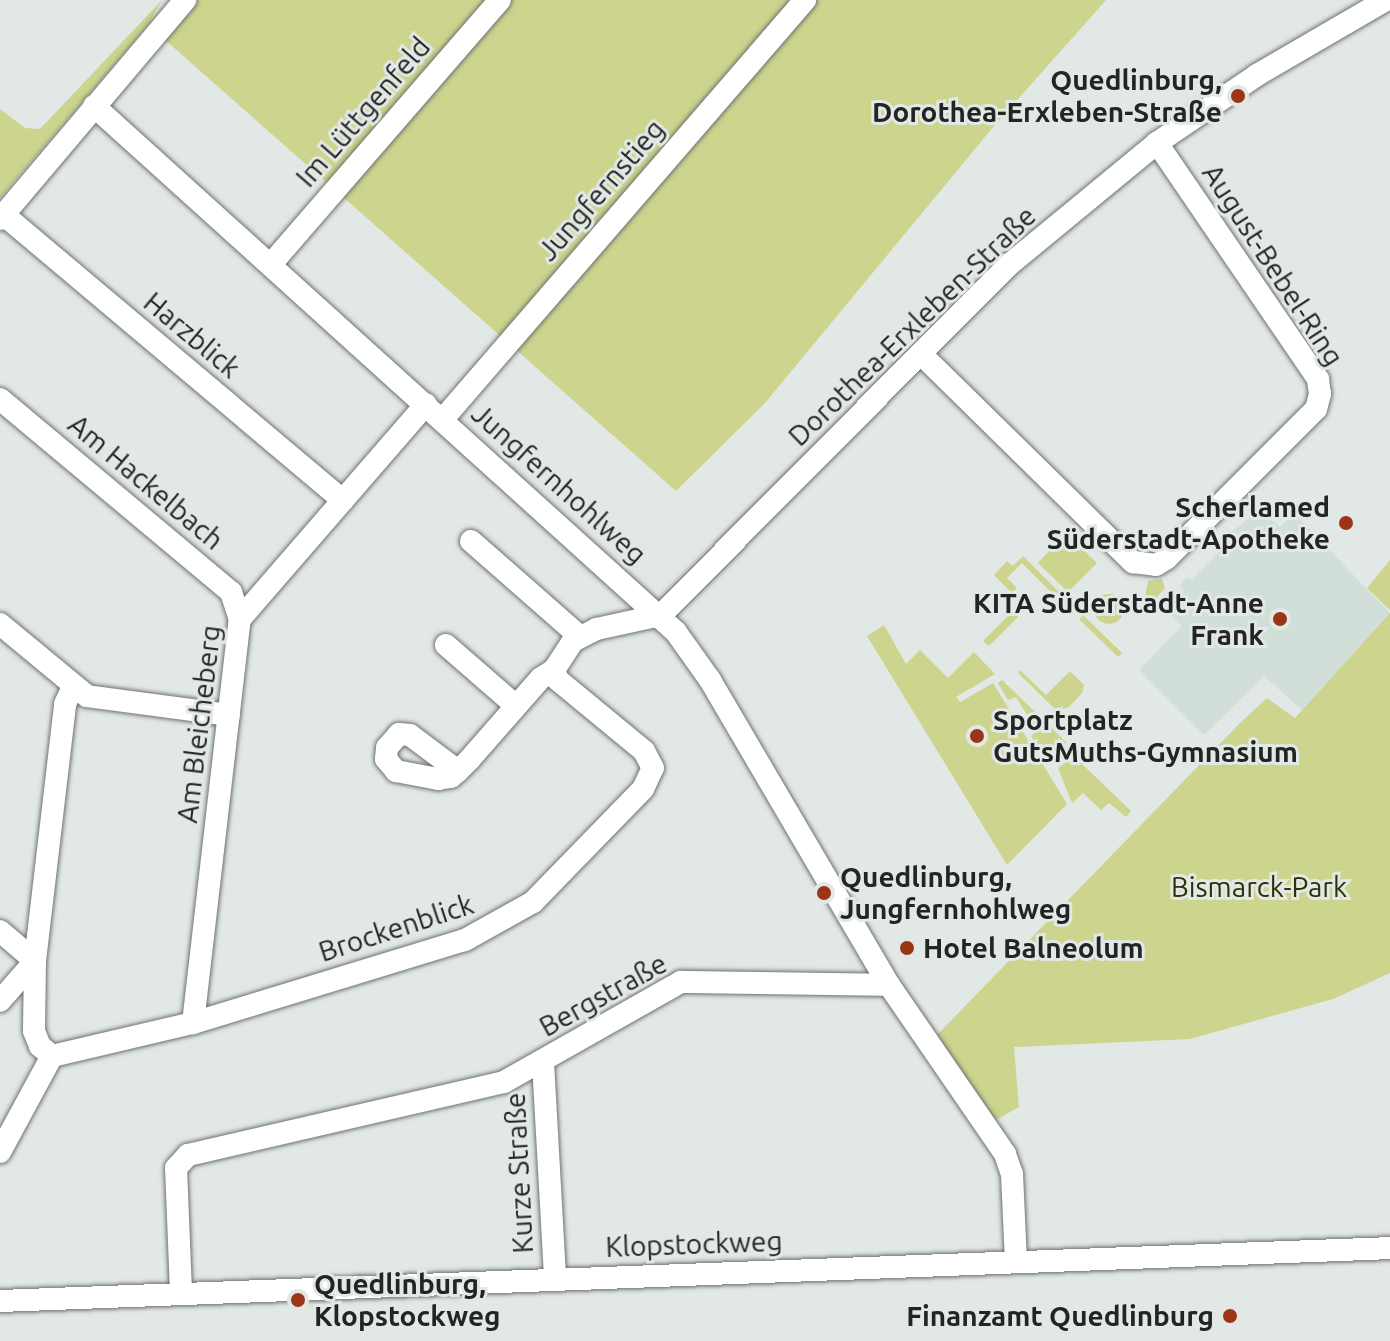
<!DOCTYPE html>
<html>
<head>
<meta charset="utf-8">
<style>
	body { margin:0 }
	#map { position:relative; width:1390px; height:1341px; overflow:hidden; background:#e2e8e5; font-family:Ubuntu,sans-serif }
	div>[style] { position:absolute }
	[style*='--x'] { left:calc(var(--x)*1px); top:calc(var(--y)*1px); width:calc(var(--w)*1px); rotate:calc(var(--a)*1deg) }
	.built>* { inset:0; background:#d1dfd8 }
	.green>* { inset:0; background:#cdd48e }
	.round { border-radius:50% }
	.roads { filter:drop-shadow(0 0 2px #6d7370) drop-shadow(0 0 2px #6d7370) }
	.minor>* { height:22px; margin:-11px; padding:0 11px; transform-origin:11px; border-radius:11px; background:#fff }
	.dots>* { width:22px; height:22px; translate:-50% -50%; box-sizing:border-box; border:4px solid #e2e8e5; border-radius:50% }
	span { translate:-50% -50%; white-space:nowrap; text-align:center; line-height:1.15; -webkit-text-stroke:6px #e2e8e5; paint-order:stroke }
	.poi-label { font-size:28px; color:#222523; font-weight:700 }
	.right { translate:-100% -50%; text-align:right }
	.left { translate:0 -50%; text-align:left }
	.street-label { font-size:28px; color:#222523 }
	.park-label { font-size:28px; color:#2e3103 }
</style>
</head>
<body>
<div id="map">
	<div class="built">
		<div style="clip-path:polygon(1260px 510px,1280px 527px,1294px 513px,1390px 613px,1302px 710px,1264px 676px,1204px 735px,1139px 670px,1182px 626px,1164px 608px,1183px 589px,1180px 585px,1187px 577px,1191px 580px,1231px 540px,1227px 535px)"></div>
	</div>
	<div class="green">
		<div style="clip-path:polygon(162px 0,148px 25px,0 198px,0 109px,25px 128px,40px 129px)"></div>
		<div style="clip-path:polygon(197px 0,1106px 0,994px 126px,765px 403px,676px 491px,164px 39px)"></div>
		<div style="clip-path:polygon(1066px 533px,1097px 563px,1068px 592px,1038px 563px)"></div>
		<div style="clip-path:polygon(1023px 556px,1064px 597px,1060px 601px,1022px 563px,1007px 578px,1017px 588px,1012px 593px,994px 575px,1007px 561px,1013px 566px)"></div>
		<div style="clip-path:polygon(1390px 560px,1390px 610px,1367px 588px)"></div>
		<div style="clip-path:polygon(1162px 579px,1165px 588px,1142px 614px,1148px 581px)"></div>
		<div class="round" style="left:1094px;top:594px;width:30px;height:30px"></div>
		<div style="clip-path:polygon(1013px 611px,1018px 617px,989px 646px,983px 641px)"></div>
		<div style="clip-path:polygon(1390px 613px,1390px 973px,1333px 999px,1190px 1039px,1014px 1047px,1019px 1107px,996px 1120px,936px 1036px,1240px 723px,1267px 698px,1295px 718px)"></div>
		<div style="clip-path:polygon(1083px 615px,1122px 653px,1118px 657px,1079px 619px)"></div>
		<div style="clip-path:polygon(884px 625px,906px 664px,920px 650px,948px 678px,974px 652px,995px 674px,956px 697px,960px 702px,993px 683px,1067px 804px,1007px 865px,867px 636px)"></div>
		<div style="clip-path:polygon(1020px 670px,1046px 695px,1070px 671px,1084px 685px,1082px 693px,1069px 707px,1057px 711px,1018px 673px)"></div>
		<div style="clip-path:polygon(1002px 680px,1066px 742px,1058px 758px,1048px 764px,1031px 736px,1037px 731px,1016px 697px,1008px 700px,998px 683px)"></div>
		<div style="clip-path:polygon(1082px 751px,1086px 755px,1080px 762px,1131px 811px,1126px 817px,1109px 803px,1101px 810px,1083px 793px,1072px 803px,1058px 768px)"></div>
	</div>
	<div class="roads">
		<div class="minor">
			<div style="--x:94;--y:106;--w:784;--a:42.11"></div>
			<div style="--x:676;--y:632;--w:59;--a:54.7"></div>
			<div style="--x:710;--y:680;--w:354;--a:59.6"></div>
			<div style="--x:889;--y:985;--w:205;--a:55.5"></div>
			<div style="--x:1005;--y:1154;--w:21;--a:71"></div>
			<div style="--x:1012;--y:1174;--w:88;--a:87.4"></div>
			<div style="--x:4;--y:215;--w:443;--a:40.1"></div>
			<div style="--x:0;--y:219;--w:287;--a:-49.8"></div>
			<div style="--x:272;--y:263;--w:348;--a:-49.1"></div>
			<div style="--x:922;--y:355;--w:296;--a:44.5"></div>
			<div style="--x:1133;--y:562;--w:23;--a:7"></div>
			<div style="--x:1156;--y:565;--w:13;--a:-32"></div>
			<div style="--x:1167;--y:558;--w:211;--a:-45"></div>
			<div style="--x:1316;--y:409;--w:16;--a:-75"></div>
			<div style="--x:1320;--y:394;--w:15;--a:-98"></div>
			<div style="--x:1318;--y:379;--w:286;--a:-124.3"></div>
			<div style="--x:0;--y:399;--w:301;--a:39.9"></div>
			<div style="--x:231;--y:592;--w:28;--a:72"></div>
			<div style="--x:443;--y:419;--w:554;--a:-49.17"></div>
			<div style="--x:471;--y:541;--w:144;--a:41.3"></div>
			<div style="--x:0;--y:624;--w:113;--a:39.6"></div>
			<div style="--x:87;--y:696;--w:143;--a:7.6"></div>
			<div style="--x:446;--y:645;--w:91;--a:41"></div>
			<div style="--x:458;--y:771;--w:60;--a:-143.1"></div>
			<div style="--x:410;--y:735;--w:11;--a:-175"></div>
			<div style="--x:399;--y:734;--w:18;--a:131"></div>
			<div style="--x:387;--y:748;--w:11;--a:95"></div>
			<div style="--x:386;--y:759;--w:16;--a:50"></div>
			<div style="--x:396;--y:771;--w:43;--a:10.8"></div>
			<div style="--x:438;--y:779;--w:13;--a:-9"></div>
			<div style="--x:451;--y:777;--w:9;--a:-41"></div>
			<div style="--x:458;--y:771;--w:16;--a:-45"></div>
			<div style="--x:469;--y:760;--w:109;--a:-48.7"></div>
			<div style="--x:541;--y:678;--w:15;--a:-32"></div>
			<div style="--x:554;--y:670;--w:35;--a:-57"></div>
			<div style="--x:573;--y:641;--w:27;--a:-27"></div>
			<div style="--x:597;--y:629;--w:66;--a:-12.3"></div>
			<div style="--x:661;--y:615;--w:495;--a:-45.2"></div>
			<div style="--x:1010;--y:264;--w:190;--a:-39.5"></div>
			<div style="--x:1157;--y:143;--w:121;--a:-34.2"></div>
			<div style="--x:1257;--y:75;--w:149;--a:-30.2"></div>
			<div style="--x:0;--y:931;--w:46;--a:40.6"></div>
			<div style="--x:35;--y:961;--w:53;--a:131.2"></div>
			<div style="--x:193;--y:1023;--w:407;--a:-83.4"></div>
			<div style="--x:240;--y:619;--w:284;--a:-49.1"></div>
			<div style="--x:52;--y:1056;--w:145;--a:-13.2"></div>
			<div style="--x:193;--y:1023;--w:284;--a:-17"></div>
			<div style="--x:465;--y:940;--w:78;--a:-29.2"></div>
			<div style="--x:533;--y:902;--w:158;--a:-45.8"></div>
			<div style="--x:643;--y:789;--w:23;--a:-65"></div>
			<div style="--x:653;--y:768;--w:19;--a:-118"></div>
			<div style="--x:644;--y:751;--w:112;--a:-140.5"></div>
			<div style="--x:558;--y:680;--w:11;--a:-112"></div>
			<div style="--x:52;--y:1056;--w:16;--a:-140"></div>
			<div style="--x:40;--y:1046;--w:16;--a:-112"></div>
			<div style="--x:34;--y:1031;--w:70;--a:-89.2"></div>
			<div style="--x:35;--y:961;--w:259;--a:-83.3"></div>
			<div style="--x:65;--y:704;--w:19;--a:-65"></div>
			<div style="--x:543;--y:1062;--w:218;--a:86.8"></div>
			<div style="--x:0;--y:1152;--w:109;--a:-61.6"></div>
			<div style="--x:181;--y:1292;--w:124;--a:-92.3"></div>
			<div style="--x:176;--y:1168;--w:18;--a:-47"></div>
			<div style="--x:188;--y:1155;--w:324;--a:-13"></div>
			<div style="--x:504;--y:1082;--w:203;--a:-29.5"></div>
			<div style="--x:681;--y:982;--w:208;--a:0.8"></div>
			<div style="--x:0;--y:1301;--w:1391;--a:-2.18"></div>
		</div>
	</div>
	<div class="dots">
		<div style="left:1238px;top:96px;background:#9c3418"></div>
		<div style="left:1346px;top:523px;background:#9c3418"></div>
		<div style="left:1280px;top:619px;background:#9c3418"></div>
		<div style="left:977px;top:736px;background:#9c3418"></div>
		<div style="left:824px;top:893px;background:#9c3418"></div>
		<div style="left:907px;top:948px;background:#9c3418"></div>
		<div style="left:298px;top:1300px;background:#9c3418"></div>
		<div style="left:1230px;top:1316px;background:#9c3418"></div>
	</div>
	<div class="poi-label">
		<span class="right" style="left:1222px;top:96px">Quedlinburg,<br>Dorothea-Erxleben-Straße</span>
		<span class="right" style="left:1330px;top:523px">Scherlamed<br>Süderstadt-Apotheke</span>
		<span class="right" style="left:1264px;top:619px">KITA Süderstadt-Anne<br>Frank</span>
		<span class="left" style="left:993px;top:736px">Sportplatz<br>GutsMuths-Gymnasium</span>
		<span class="left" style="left:840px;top:893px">Quedlinburg,<br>Jungfernhohlweg</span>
		<span class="left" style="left:923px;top:948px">Hotel Balneolum</span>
		<span class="left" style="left:314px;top:1300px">Quedlinburg,<br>Klopstockweg</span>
		<span class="right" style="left:1214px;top:1316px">Finanzamt Quedlinburg</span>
	</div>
	<div class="street-label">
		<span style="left:363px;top:112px;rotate:-49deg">Im Lüttgenfeld</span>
		<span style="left:601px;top:190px;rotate:-49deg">Jungfernstieg</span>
		<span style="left:1273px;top:265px;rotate:57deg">August-Bebel-Ring</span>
		<span style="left:912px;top:326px;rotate:-44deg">Dorothea-Erxleben-Straße</span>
		<span style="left:192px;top:335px;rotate:40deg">Harzblick</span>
		<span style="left:146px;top:482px;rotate:40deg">Am Hackelbach</span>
		<span style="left:559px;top:484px;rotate:42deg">Jungfernhohlweg</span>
		<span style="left:199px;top:724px;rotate:-83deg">Am Bleicheberg</span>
		<span style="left:396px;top:928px;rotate:-18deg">Brockenblick</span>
		<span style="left:603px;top:995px;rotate:-29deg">Bergstraße</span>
		<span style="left:519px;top:1173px;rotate:-93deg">Kurze Straße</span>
		<span style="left:694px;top:1244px;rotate:-2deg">Klopstockweg</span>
	</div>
	<div class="park-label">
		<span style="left:1259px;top:887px">Bismarck-Park</span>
	</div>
</div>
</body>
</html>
